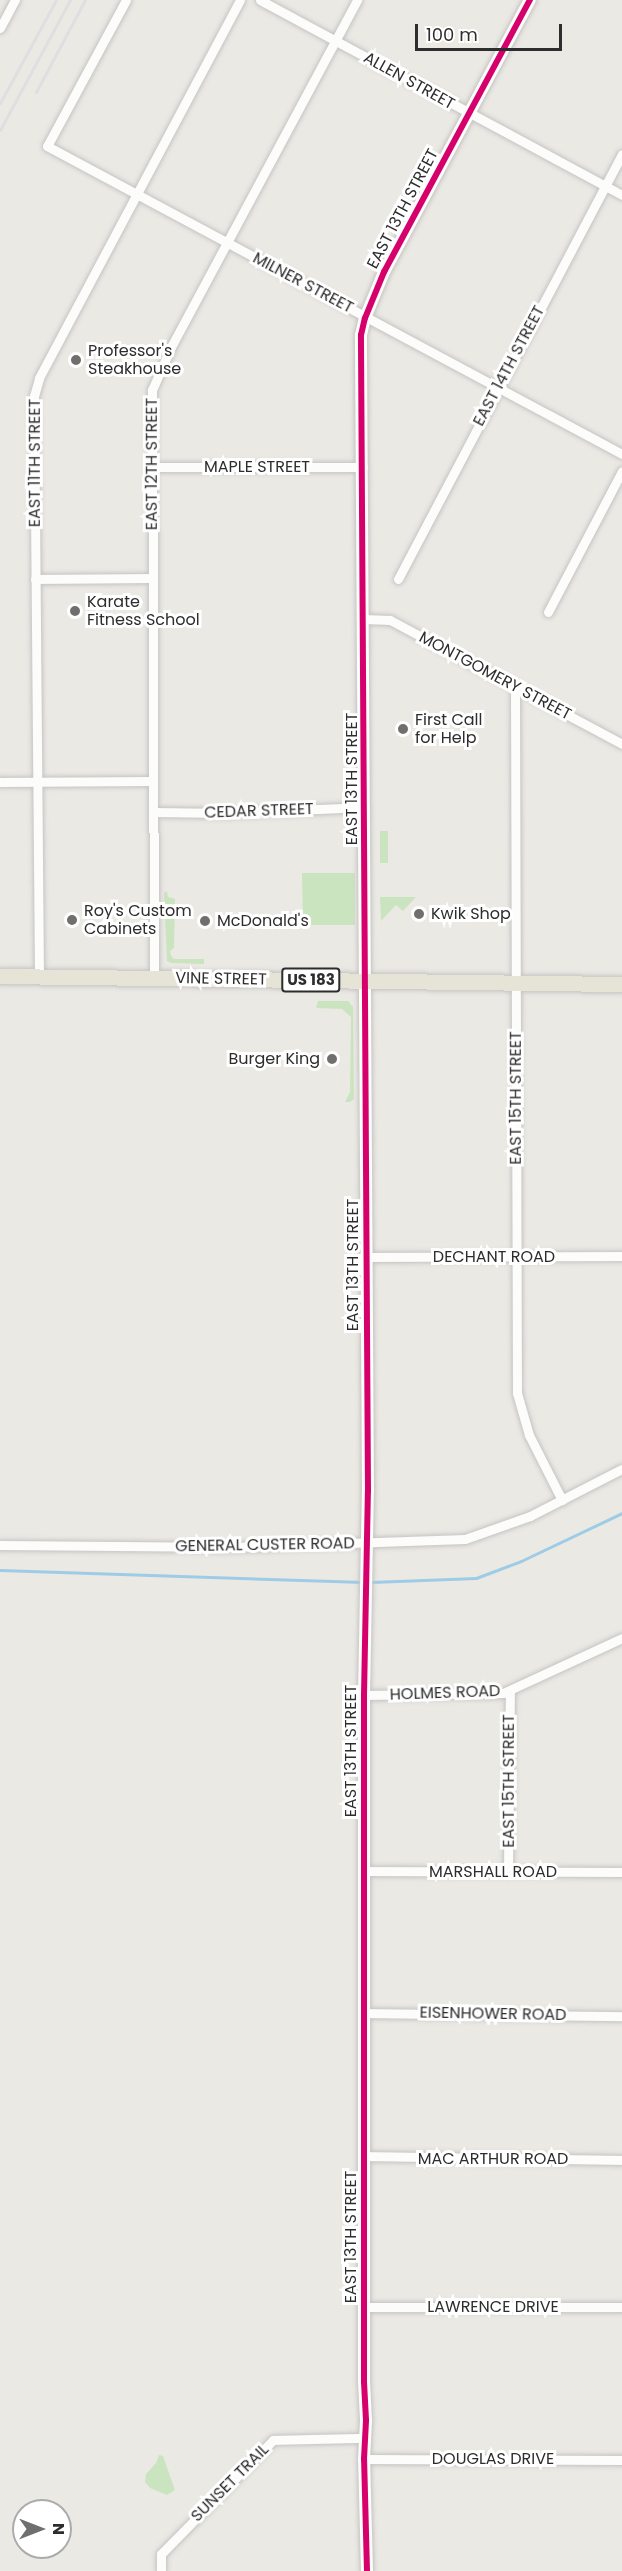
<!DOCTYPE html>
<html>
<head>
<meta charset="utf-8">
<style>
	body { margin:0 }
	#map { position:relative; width:622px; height:2571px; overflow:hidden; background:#ebe9e4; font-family:Poppins,sans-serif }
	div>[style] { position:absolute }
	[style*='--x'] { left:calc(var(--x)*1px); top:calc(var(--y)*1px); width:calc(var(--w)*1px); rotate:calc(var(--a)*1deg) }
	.green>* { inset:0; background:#cbe4c0 }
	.stream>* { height:3px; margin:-1.5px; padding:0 1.5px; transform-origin:1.5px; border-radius:1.5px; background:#9ecce6 }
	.roads { filter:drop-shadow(0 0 2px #c5c4c3) drop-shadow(0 0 2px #c5c4c3) }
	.minor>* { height:9px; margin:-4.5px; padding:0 4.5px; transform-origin:4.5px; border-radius:4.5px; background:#fcfcfb }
	.tertiary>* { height:12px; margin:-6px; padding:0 6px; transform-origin:6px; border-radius:6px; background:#fcfcfb }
	.primary>* { height:15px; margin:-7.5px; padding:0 7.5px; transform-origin:7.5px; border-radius:7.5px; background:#e6e4d6 }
	.rail>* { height:3px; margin:-1.5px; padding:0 1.5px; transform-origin:1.5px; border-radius:1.5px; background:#dfdfe1 }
	.cycleway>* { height:6px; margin:-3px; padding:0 3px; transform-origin:3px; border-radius:3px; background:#d6006c }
	.dots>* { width:16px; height:16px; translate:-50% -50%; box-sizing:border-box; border:3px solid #fff; border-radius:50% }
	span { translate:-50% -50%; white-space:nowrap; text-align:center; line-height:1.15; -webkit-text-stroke:6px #fff; paint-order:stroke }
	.shield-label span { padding:2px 4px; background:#fff; border:2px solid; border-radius:4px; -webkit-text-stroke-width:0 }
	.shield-label { font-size:15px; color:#2d2d2d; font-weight:700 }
	.street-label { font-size:16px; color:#2d2d2d }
	.poi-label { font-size:16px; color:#2d2d2d }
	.left { translate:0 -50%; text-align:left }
	.right { translate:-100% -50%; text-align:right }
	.north { position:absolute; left:12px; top:2499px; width:60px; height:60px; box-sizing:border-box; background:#fff; border:2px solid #ababab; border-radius:50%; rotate:90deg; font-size:16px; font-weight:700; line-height:24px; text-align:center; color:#2d2d2d }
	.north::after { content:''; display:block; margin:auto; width:21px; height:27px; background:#706f6d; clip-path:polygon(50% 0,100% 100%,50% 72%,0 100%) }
	.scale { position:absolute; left:415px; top:24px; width:147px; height:27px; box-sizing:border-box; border:3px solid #2d2d2d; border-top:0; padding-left:8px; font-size:18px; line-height:21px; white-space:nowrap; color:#2d2d2d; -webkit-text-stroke:4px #fff; paint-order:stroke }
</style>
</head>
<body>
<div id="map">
	<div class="green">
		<div style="clip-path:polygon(380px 831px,388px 831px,388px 863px,380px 863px)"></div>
		<div style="clip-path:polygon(302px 873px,355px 873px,355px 925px,303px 925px)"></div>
		<div style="clip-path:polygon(167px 891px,168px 897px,175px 899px,174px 948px,170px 951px,171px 956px,174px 959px,204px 959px,204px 964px,171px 963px,167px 961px,164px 893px)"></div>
		<div style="clip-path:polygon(380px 897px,416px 897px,403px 911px,396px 905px,381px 921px)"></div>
		<div style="clip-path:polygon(318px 1001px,348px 1001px,353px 1007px,354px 1099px,350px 1102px,345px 1102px,350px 1092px,351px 1017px,342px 1009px,316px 1008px)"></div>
		<div style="clip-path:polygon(159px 2455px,163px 2456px,175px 2490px,167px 2495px,150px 2488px,145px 2482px,146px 2474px,156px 2463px)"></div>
	</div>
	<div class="stream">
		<div style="--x:0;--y:1570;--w:364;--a:1.9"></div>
		<div style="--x:371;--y:1582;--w:105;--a:-2.2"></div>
		<div style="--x:476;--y:1578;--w:48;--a:-20.7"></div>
		<div style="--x:521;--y:1561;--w:112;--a:-25.4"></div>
	</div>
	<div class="roads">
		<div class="minor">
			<div style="--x:126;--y:0;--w:166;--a:118.4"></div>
			<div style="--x:47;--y:146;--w:652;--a:28.18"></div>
			<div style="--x:260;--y:0;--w:411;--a:28.3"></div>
			<div style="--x:0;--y:28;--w:32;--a:-62"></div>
			<div style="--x:151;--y:467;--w:212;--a:0"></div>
			<div style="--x:35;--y:579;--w:117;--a:-0.5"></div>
			<div style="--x:398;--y:579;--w:480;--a:-62.2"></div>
			<div style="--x:548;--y:612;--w:159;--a:-62.3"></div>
			<div style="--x:364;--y:619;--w:26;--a:2"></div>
			<div style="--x:390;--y:620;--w:263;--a:28.1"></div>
			<div style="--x:515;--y:687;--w:706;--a:89.84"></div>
			<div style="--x:517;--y:1393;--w:44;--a:74.1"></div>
			<div style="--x:529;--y:1435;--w:73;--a:63.1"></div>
			<div style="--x:0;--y:782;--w:153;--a:-0.4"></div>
			<div style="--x:153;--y:812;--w:73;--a:0.8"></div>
			<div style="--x:226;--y:813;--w:139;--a:-2.5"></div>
			<div style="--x:39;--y:976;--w:580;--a:-90.49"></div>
			<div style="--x:34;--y:396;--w:19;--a:-74"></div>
			<div style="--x:39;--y:378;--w:428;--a:-62"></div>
			<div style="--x:154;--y:978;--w:588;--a:-90.19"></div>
			<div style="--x:152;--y:390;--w:47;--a:-66.2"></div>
			<div style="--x:171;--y:347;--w:394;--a:-61.8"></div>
			<div style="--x:366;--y:1257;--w:256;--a:-0.2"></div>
			<div style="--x:0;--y:1545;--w:234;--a:0.5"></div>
			<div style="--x:234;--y:1547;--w:231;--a:-2"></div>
			<div style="--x:465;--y:1539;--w:69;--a:-19.5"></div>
			<div style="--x:530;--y:1516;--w:103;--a:-27.1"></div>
			<div style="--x:364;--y:1695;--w:139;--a:-0.8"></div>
			<div style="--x:503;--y:1693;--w:131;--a:-24.8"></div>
			<div style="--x:364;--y:1871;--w:258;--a:0.2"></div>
			<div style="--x:508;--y:1872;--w:181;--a:-89.4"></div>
			<div style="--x:364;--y:2013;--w:258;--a:0.7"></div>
			<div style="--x:364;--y:2156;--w:258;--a:0.9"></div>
			<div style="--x:364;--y:2307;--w:258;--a:0"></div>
			<div style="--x:364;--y:2459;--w:258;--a:0.2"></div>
			<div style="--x:161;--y:2571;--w:17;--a:-90"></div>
			<div style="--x:161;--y:2554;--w:160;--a:-45.5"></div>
			<div style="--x:273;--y:2440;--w:91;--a:-1.3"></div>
		</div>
		<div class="tertiary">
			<div style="--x:367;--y:2571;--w:112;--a:-91.5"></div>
			<div style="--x:364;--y:2459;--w:39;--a:-87"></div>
			<div style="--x:366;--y:2420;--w:38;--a:-93"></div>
			<div style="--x:364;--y:2382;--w:687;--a:-90"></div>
			<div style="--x:364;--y:1695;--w:204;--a:-88.9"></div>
			<div style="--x:368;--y:1491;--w:1156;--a:-90.35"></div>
			<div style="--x:361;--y:335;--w:17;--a:-77"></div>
			<div style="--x:365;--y:318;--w:50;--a:-67.6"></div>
			<div style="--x:384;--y:272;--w:309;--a:-61.8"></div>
		</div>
		<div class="primary">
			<div style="--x:0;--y:976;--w:622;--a:0.74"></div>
		</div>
	</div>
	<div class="rail">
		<div style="--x:36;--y:92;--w:104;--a:-62"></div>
		<div style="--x:0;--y:103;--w:117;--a:-61.5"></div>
		<div style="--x:0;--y:130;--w:148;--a:-61.7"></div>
	</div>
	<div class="cycleway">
		<div style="--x:367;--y:2571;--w:112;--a:-91.5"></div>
		<div style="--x:364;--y:2459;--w:39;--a:-87"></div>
		<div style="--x:366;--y:2420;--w:38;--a:-93"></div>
		<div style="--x:364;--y:2382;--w:687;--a:-90"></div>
		<div style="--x:364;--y:1695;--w:204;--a:-88.9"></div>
		<div style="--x:368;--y:1491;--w:1156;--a:-90.35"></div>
		<div style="--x:361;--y:335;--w:17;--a:-77"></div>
		<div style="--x:365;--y:318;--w:50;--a:-67.6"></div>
		<div style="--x:384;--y:272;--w:309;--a:-61.8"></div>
	</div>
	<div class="dots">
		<div style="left:76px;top:360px;background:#706f6d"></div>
		<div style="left:75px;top:611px;background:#706f6d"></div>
		<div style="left:403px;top:729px;background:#706f6d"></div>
		<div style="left:419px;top:914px;background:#706f6d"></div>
		<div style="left:72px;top:920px;background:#706f6d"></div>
		<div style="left:205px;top:921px;background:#706f6d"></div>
		<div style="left:332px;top:1059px;background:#706f6d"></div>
	</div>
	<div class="shield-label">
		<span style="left:311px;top:980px">US 183</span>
	</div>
	<div class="street-label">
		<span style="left:409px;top:81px;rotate:29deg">ALLEN STREET</span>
		<span style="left:403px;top:209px;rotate:-62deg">EAST 13TH STREET</span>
		<span style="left:303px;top:283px;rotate:28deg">MILNER STREET</span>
		<span style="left:509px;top:366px;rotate:-62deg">EAST 14TH STREET</span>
		<span style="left:35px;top:463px;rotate:-90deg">EAST 11TH STREET</span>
		<span style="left:152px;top:464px;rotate:-90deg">EAST 12TH STREET</span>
		<span style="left:257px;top:467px">MAPLE STREET</span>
		<span style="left:495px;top:676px;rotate:28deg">MONTGOMERY STREET</span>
		<span style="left:352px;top:779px;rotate:-90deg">EAST 13TH STREET</span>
		<span style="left:259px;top:811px;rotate:-2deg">CEDAR STREET</span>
		<span style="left:221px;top:979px;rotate:1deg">VINE STREET</span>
		<span style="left:516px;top:1098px;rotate:-90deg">EAST 15TH STREET</span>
		<span style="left:494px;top:1257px">DECHANT ROAD</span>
		<span style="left:353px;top:1265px;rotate:-90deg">EAST 13TH STREET</span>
		<span style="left:265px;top:1545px;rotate:-1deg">GENERAL CUSTER ROAD</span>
		<span style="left:445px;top:1693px;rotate:-2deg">HOLMES ROAD</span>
		<span style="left:351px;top:1751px;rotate:-90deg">EAST 13TH STREET</span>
		<span style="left:509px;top:1781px;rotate:-90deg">EAST 15TH STREET</span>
		<span style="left:493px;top:1872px">MARSHALL ROAD</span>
		<span style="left:493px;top:2014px;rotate:1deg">EISENHOWER ROAD</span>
		<span style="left:493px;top:2159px">MAC ARTHUR ROAD</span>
		<span style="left:351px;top:2237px;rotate:-90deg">EAST 13TH STREET</span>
		<span style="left:493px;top:2307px">LAWRENCE DRIVE</span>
		<span style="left:493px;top:2459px">DOUGLAS DRIVE</span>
		<span style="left:230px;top:2483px;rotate:-45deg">SUNSET TRAIL</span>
	</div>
	<div class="poi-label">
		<span class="left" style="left:88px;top:360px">Professor's<br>Steakhouse</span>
		<span class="left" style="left:87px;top:611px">Karate<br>Fitness School</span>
		<span class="left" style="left:415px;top:729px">First Call<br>for Help</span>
		<span class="left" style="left:84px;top:920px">Roy's Custom<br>Cabinets</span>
		<span class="left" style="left:431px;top:914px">Kwik Shop</span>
		<span class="left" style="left:217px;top:921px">McDonald's</span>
		<span class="right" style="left:320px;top:1059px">Burger King</span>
	</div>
	<div class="north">N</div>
	<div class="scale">100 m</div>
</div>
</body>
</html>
